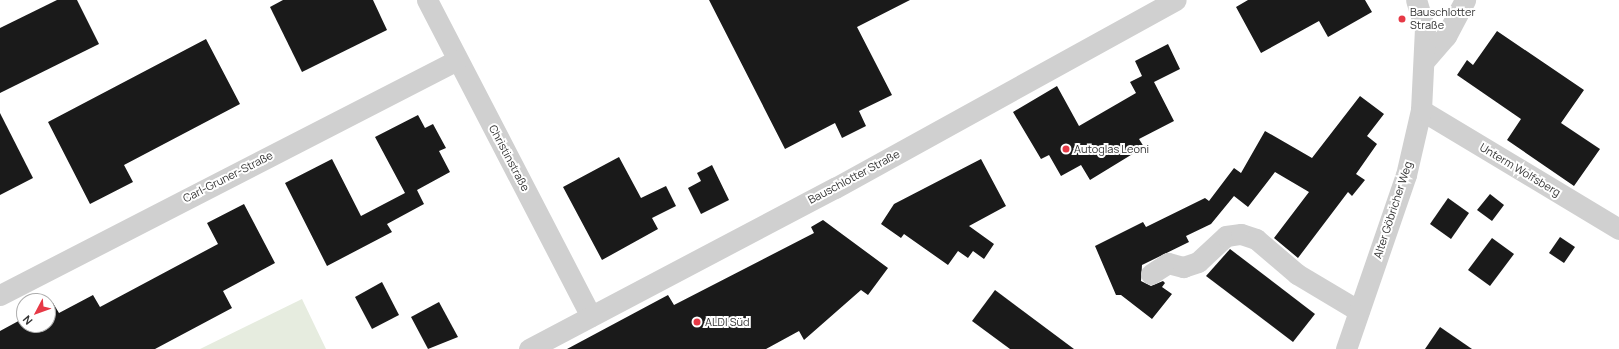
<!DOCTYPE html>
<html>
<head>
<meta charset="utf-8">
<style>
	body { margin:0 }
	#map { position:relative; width:1619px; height:349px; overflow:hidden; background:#fff; font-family:Manrope,sans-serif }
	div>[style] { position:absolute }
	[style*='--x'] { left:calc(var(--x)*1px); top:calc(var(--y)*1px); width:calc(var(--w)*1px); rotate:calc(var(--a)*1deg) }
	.green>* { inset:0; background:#e6ecdf }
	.building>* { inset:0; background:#1a1a1a }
	.minor>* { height:21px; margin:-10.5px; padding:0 10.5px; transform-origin:10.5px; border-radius:10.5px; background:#d0d0d0 }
	.dots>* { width:11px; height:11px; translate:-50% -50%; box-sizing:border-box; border:2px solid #fff; border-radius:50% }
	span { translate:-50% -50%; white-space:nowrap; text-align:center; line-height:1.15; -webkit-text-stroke:4px #fff; paint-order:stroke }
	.poi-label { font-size:11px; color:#333 }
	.left { translate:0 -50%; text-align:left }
	.street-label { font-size:11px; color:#333 }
	.north { position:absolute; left:16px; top:293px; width:40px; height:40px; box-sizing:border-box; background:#fff; border:1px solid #adadad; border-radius:50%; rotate:229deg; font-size:11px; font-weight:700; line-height:16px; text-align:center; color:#333 }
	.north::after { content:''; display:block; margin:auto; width:14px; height:18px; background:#e63946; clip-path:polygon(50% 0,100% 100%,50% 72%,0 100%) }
</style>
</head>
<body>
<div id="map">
	<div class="green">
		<div style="clip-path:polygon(302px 299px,326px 349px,200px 349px)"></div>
	</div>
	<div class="building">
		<div style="clip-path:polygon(57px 0,77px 0,99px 44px,0 93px,0 28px)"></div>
		<div style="clip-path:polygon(283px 0,373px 0,387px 30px,302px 72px,270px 7px)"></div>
		<div style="clip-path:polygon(709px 0,910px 0,857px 27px,892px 95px,859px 111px,866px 126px,842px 138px,835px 123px,785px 149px)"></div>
		<div style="clip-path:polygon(1248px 0,1365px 0,1372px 12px,1328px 37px,1319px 21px,1261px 53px,1236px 7px)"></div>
		<div style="clip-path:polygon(1497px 31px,1584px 90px,1561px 123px,1600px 149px,1574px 186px,1507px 140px,1521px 119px,1457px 75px,1467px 60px,1473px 65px)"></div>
		<div style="clip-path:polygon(206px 39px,240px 104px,124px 165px,133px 182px,90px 204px,48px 122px)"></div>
		<div style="clip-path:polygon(1168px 44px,1180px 69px,1154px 82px,1174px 121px,1139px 139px,1144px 147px,1090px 180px,1081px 165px,1061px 176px,1049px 155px,1041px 159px,1013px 112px,1057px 86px,1079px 126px,1136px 93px,1130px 82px,1142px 76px,1135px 61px)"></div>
		<div style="clip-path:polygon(1360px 96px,1384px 114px,1367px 136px,1377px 144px,1356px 174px,1365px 180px,1352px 196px,1348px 192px,1298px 258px,1274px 238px,1309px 192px,1275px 172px,1248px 207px,1234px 196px,1211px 224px,1186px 236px,1189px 242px,1142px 265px,1141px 281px,1151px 286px,1163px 281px,1165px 283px,1162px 287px,1172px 294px,1152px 319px,1121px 295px,1116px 295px,1095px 246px,1143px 222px,1146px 227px,1205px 198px,1209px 201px,1234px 168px,1241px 173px,1265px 131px,1312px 158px)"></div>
		<div style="clip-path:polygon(0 113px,33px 178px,0 195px)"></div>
		<div style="clip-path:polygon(418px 115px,425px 128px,433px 124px,446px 148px,439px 151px,450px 172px,417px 190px,424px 204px,387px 224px,392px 232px,327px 266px,285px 183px,332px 159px,361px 216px,405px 193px,375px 137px)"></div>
		<div style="clip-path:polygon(619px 157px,641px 198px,666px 186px,676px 206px,652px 218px,658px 229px,602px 260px,563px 187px)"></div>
		<div style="clip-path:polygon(981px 159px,1006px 206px,969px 226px,994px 244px,984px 259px,973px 251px,968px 258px,958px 251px,948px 265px,904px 234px,901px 238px,881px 224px,894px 204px)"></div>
		<div style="clip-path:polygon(712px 165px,729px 200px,701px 214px,688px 188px,701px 181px,697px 173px)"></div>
		<div style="clip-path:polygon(1490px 194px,1504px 205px,1492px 221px,1477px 210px)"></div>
		<div style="clip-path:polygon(1448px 198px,1469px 213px,1451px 239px,1430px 224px)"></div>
		<div style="clip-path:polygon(244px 204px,275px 263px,223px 291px,232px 308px,155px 349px,0 349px,0 331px,24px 318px,24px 325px,48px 325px,48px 306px,53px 303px,59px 313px,93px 295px,100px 307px,218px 244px,207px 223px)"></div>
		<div style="clip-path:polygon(823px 220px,888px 268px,868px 295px,861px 290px,804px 340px,799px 331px,766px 349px,567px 349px,668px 295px,674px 305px,814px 233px,811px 227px)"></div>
		<div style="clip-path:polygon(1560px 237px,1575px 247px,1564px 263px,1549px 253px)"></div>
		<div style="clip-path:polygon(1492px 238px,1514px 254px,1490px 286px,1468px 270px)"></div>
		<div style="clip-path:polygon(1230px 249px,1315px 314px,1293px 342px,1206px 276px)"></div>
		<div style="clip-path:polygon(382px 282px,399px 315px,372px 329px,355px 297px)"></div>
		<div style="clip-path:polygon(995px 290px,1074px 349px,1010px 349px,972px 321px)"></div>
		<div style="clip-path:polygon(439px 302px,458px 337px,428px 349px,411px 317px)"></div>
		<div style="clip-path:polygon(1440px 327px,1472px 349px,1425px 349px)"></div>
	</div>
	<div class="minor">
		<div style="--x:427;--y:0;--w:356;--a:62.6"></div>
		<div style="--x:1425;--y:60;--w:32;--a:-49"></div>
		<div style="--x:1446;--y:36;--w:41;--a:-62.2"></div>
		<div style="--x:1421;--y:110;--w:231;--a:31"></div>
		<div style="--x:1151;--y:274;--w:20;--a:-33"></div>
		<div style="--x:1168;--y:263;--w:16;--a:15"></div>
		<div style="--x:1183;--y:267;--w:16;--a:-18"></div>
		<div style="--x:1198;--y:262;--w:38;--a:-43"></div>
		<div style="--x:1226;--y:236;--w:15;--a:-8"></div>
		<div style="--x:1241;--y:234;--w:16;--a:18"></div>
		<div style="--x:1256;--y:239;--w:54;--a:40.5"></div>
		<div style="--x:1297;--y:274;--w:72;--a:30.8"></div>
		<div style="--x:0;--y:295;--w:514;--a:-27.21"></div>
		<div style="--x:529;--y:349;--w:346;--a:-27.8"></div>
		<div style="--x:835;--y:188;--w:389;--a:-28.9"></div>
		<div style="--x:1346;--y:349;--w:184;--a:-71"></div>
		<div style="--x:1406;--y:175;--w:67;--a:-77"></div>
		<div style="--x:1421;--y:110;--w:81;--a:-87.2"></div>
		<div style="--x:1425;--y:29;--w:30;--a:-107"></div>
	</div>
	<div class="dots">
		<div style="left:1402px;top:19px;background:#e63946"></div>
		<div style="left:1066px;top:149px;background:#e63946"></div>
		<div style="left:697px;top:322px;background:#e63946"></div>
	</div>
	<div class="poi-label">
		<span class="left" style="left:1410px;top:19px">Bauschlotter<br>Straße</span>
		<span class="left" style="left:1074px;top:149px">Autoglas Leoni</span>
		<span class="left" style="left:705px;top:322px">ALDI Süd</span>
	</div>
	<div class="street-label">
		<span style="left:509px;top:158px;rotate:62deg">Christinstraße</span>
		<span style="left:1520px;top:170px;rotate:31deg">Unterm Wolfsberg</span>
		<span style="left:228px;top:177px;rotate:-27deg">Carl-Gruner-Straße</span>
		<span style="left:854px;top:177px;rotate:-28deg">Bauschlotter Straße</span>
		<span style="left:1393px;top:210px;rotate:-72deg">Alter Göbricher Weg</span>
	</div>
	<div class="north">N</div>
</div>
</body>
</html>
